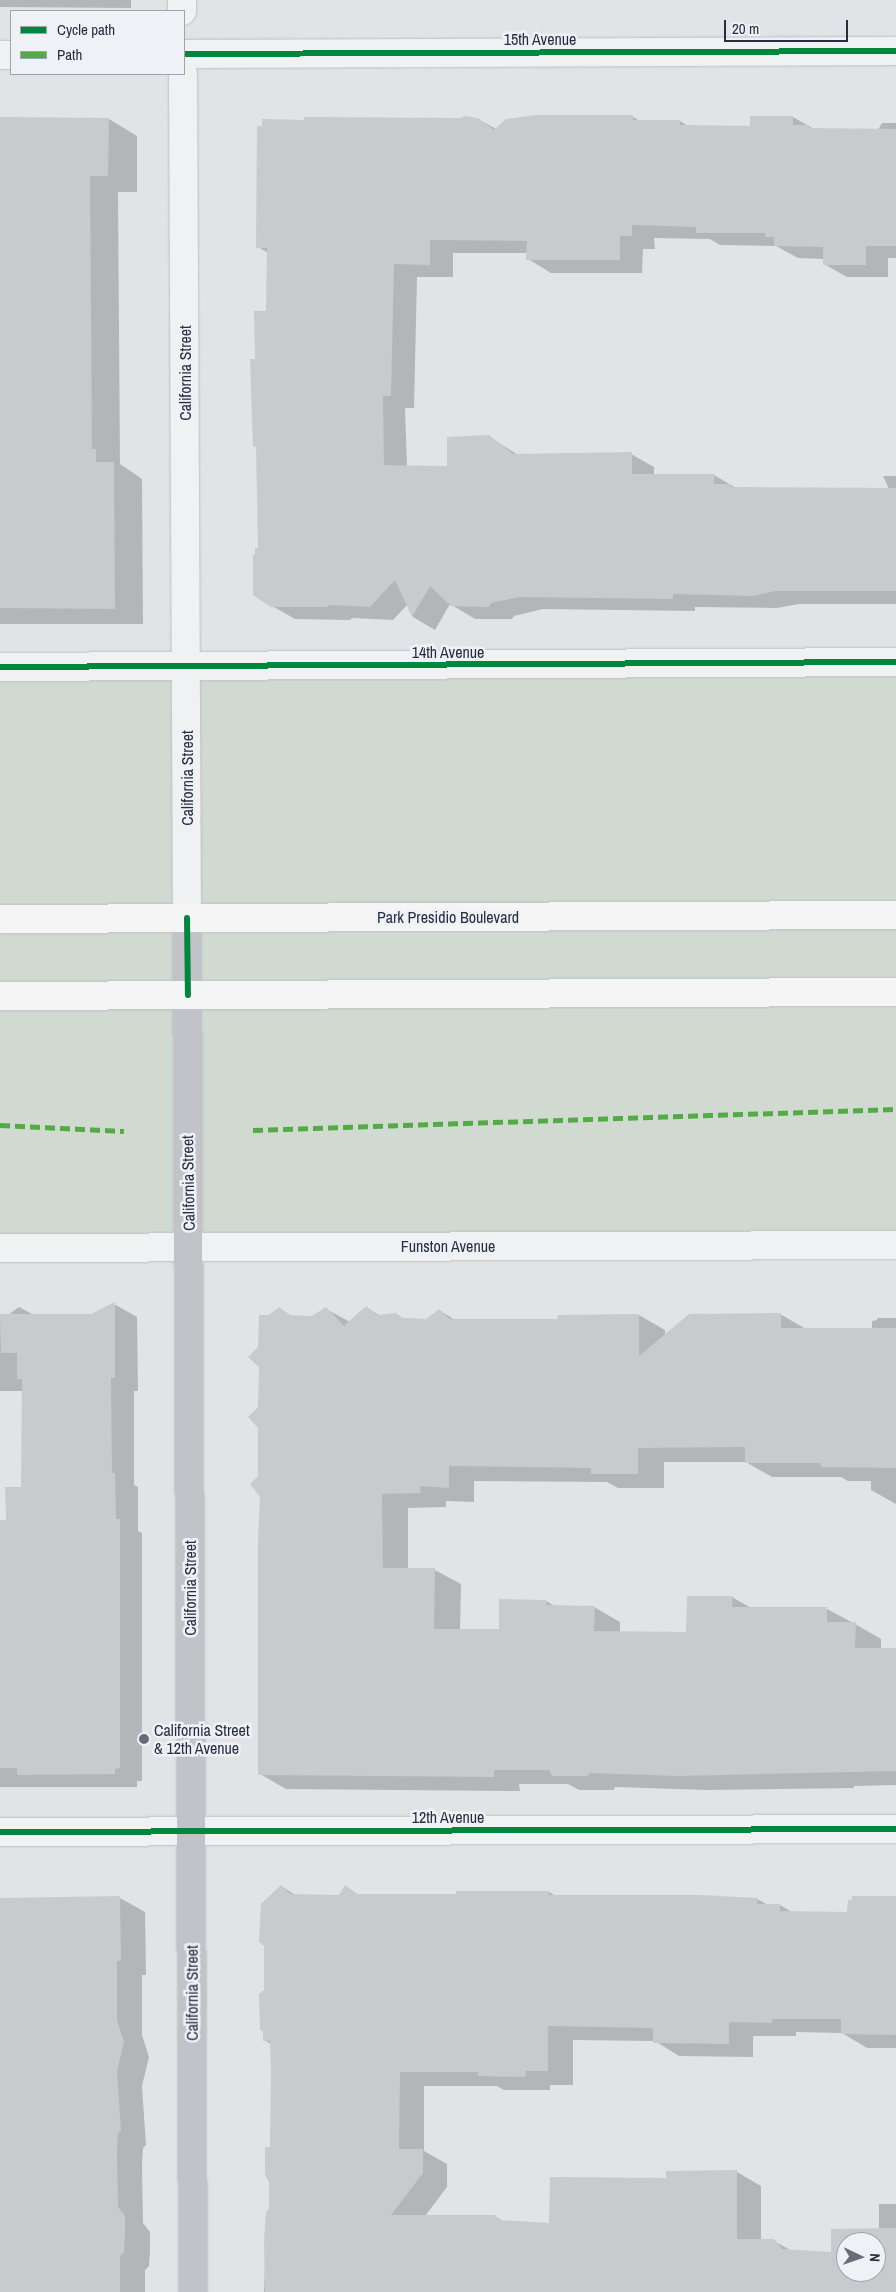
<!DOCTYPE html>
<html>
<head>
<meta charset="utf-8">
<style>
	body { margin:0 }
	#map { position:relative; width:896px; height:2292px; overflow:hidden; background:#e1e3e6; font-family:"Archivo Narrow",sans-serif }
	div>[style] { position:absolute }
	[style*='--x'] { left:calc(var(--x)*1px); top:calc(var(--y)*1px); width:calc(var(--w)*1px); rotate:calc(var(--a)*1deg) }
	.green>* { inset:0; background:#d0dad1 }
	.shadow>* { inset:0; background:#0003 }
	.building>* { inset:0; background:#c8cace }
	.roads { filter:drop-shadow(0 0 1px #bec0c3) drop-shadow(0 0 1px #bec0c3) }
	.minor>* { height:28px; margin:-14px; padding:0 14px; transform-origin:14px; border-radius:14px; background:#f0f1f3 }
	.tertiary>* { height:28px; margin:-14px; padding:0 14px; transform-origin:14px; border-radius:14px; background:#f0f1f3 }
	.secondary>* { height:28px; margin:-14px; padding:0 14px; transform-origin:14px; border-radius:14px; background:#c2c3c8 }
	.trunk>* { height:28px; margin:-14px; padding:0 14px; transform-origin:14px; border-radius:14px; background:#f5f5f6 }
	.quiet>* { height:5px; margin-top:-2.5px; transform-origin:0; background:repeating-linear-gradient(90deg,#53ab46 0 10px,transparent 0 15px) }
	.cycleway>* { height:6px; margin:-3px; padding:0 3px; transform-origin:3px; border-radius:3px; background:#00873e }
	.dots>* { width:14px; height:14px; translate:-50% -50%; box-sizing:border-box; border:2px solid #eef1f6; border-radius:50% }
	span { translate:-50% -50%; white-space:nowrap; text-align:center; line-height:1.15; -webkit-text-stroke:5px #eef1f6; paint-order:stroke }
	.street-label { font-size:16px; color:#282e3f }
	.poi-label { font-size:16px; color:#282e3f }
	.left { translate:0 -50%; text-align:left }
	.legend { position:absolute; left:10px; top:10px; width:175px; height:65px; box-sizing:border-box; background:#eef1f6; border:1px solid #9fa3ad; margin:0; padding:6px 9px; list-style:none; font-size:15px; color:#282e3f }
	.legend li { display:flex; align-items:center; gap:10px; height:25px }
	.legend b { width:25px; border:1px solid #9fa3ad }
	.north { position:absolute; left:836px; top:2232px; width:50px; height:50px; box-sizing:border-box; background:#eef1f6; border:1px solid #9fa3ad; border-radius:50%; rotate:93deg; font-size:14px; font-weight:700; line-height:20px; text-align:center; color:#282e3f }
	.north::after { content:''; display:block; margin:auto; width:18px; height:22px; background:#696d79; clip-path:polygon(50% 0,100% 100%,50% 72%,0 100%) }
	.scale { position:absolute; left:724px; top:20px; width:124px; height:22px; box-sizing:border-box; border:2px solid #282e3f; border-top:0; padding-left:6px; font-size:15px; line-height:18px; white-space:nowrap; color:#282e3f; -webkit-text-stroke:4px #eef1f6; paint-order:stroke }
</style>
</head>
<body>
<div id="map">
	<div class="green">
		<div style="clip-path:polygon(896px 662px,896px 1245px,0 1248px,0 666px)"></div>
	</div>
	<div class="shadow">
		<div style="clip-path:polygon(0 0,131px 0,131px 8px,0 7px)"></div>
		<div style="clip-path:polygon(633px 117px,640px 121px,680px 121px,688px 126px,752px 127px,751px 117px,793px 117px,814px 129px,878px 130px,882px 123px,896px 123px,896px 258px,888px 258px,888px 277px,847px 277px,824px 264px,824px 259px,798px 258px,776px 246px,720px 245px,710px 239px,654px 238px,655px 249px,643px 249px,642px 273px,551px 273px,528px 259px,528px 253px,453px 253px,453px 277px,417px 277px,414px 408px,405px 408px,407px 467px,449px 468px,488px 436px,518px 455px,631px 454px,654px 467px,654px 475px,714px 475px,736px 488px,889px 489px,883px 476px,896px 476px,896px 604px,799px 604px,777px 608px,695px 607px,695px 611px,543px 609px,514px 616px,512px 619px,475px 619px,450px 604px,435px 630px,413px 617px,407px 605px,393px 620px,352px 618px,350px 620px,295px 619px,272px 606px,257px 556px,259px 549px,257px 448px,254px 446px,256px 360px,267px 312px,268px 253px,258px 247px,478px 119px,496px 129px)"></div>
		<div style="clip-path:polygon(0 118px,109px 119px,137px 136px,137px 192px,118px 192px,120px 464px,142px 479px,143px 624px,0 624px)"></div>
		<div style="clip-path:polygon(114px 1304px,137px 1317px,138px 1391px,134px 1391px,134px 1485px,138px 1487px,138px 1531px,142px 1533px,142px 1781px,137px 1781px,137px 1787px,0 1787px,0 1521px,7px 1521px,22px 1488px,23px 1391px,0 1391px,0 1315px,8px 1315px,19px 1307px,34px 1315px,91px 1315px)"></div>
		<div style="clip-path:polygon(366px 1307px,380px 1316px,427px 1320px,439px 1310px,455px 1320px,559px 1321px,559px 1316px,639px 1315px,665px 1330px,665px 1336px,780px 1314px,806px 1329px,872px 1329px,872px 1321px,877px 1320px,877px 1318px,896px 1318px,896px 1504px,871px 1490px,871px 1481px,848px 1481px,841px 1477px,772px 1477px,746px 1462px,664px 1462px,664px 1488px,618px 1488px,607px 1482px,474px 1481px,474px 1502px,446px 1501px,446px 1507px,408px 1508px,408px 1570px,435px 1570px,461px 1584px,460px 1631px,501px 1631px,546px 1601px,555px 1606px,594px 1607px,620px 1622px,620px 1632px,688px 1633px,732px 1597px,751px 1608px,827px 1609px,855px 1624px,881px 1639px,881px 1648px,896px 1649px,896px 1785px,854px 1786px,854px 1788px,707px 1790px,615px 1787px,614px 1790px,579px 1790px,568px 1784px,519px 1784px,520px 1791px,286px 1789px,260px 1774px,260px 1347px,269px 1316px,279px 1308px,293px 1317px,312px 1318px,326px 1309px,350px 1322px)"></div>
		<div style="clip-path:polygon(evenodd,281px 1886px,297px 1896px,340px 1896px,346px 1887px,359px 1895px,457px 1896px,457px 1892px,549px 1892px,556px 1896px,757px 1899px,768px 1905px,780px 1905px,792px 1912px,849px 1913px,896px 1897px,896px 2048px,867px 2048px,842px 2033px,796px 2032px,796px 2036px,753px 2036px,753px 2057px,679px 2056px,655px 2041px,573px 2040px,573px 2085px,550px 2085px,550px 2090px,504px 2090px,497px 2086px,424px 2086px,424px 2151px,447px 2164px,447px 2187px,425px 2216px,495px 2216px,504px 2222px,550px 2224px,667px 2179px,737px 2172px,761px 2186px,761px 2240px,774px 2241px,792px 2251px,832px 2253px,832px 2230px,879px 2230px,879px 2204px,896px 2204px,896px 2292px,264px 2292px,267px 2214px,270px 2208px,272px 2075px,271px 2044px,264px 2040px,265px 1991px,281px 1886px,846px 2242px,876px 2242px,876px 2272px,846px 2272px,846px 2242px)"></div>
		<div style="clip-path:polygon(0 1898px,120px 1898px,145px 1912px,146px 1975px,142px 1975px,142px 2035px,149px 2057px,142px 2086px,146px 2145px,143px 2148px,142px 2165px,143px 2223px,150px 2232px,150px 2251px,149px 2266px,145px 2270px,145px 2292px,0 2292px)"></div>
	</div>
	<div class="building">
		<div style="clip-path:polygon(536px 115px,633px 115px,633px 120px,680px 120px,680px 125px,750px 126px,750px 116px,793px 116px,793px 125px,809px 125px,809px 128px,896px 129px,896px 246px,866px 246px,866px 265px,823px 265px,823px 247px,774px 246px,774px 237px,765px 237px,765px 233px,696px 233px,696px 227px,632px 225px,632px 236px,620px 236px,620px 260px,526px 260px,527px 241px,430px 240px,430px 265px,394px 264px,391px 396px,383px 396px,384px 465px,447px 466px,447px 437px,489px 435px,513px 454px,632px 452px,632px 474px,714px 474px,714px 484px,730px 484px,730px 487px,896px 488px,896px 591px,775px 591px,754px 596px,673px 594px,673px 599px,519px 597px,491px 603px,489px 607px,451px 606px,430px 586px,412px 617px,395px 580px,370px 607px,329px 605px,327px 607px,271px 607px,253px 595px,253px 554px,255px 555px,255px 548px,258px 548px,256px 447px,253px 447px,250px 359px,255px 359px,254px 311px,266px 311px,267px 248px,256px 248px,257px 126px,262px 126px,262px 119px,304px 120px,304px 117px,460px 118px,465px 116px,478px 118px,494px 130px,506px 119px)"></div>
		<div style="clip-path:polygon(0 117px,109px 118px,108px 176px,90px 176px,92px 449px,96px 449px,96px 462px,114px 462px,115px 609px,0 608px)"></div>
		<div style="clip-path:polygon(115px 1302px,115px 1378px,111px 1378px,112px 1473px,115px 1473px,116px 1519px,120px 1519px,120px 1768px,115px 1769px,115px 1774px,17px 1775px,17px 1768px,0 1768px,0 1520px,6px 1520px,5px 1487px,21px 1487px,22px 1379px,17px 1379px,17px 1353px,1px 1353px,0 1314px,91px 1314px)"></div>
		<div style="clip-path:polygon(366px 1306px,376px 1315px,396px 1313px,403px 1318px,426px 1319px,439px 1309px,450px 1319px,557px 1319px,558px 1315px,639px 1314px,639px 1356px,689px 1314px,781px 1313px,781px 1328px,896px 1328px,896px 1468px,821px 1467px,821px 1463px,745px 1463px,745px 1447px,638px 1448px,638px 1474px,591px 1474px,591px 1468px,449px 1466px,449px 1488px,420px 1486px,421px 1493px,382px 1494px,383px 1568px,435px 1568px,434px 1629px,499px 1629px,499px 1599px,546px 1600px,546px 1605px,595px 1606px,594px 1631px,686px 1632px,687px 1596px,733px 1596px,732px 1607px,827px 1607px,827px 1622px,856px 1622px,855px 1648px,896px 1648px,896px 1771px,680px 1776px,589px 1773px,588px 1776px,552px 1776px,549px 1770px,494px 1770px,494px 1777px,258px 1775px,258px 1540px,260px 1497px,250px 1484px,258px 1476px,258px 1428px,248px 1417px,258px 1407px,259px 1367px,248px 1357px,258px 1347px,259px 1315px,269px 1315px,279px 1307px,289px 1315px,312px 1316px,326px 1307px,344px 1326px)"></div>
		<div style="clip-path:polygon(evenodd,281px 1885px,290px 1894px,339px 1895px,345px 1885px,357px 1894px,456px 1894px,456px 1891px,549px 1891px,549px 1895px,701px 1895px,758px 1898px,757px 1904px,780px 1904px,780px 1911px,847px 1912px,848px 1900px,852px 1900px,852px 1896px,896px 1896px,896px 2035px,841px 2034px,841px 2019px,772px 2019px,772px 2023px,729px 2022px,729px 2044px,653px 2043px,653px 2028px,548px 2026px,548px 2071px,526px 2071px,525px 2077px,478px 2076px,478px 2072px,400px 2072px,399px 2149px,423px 2149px,423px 2173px,391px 2215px,495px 2215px,499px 2220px,549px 2223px,550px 2177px,666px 2178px,666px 2171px,737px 2170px,737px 2239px,774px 2239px,782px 2249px,831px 2252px,831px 2229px,896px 2228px,896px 2292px,265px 2292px,264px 2240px,266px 2213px,269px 2208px,269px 2182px,265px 2175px,265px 2147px,270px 2147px,271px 2075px,270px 2041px,263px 2041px,263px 2032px,260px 2030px,259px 1994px,264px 1990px,264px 1946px,259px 1942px,261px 1904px,281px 1885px,846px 2242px,876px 2242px,876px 2272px,846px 2272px,846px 2242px)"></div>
		<div style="clip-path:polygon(120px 1896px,121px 1961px,117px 1961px,117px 2020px,124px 2042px,117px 2071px,121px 2131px,118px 2133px,117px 2150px,118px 2207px,125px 2216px,125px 2236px,124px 2252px,120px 2256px,120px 2292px,0 2292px,0 1898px)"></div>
	</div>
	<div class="roads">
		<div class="minor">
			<div style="--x:184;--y:54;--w:712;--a:-0.24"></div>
			<div style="--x:0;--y:55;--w:11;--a:0"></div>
			<div style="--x:0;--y:667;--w:896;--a:-0.32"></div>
			<div style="--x:0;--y:1248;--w:896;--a:-0.19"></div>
			<div style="--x:0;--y:1832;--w:896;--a:-0.19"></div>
		</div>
		<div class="tertiary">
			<div style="--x:182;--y:0;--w:11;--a:90"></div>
			<div style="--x:183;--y:74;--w:844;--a:89.73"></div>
		</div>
		<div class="secondary">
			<div style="--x:187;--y:918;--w:1374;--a:89.75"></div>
		</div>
		<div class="trunk">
			<div style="--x:0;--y:919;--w:896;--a:-0.26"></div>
			<div style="--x:0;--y:996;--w:896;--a:-0.26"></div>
		</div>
	</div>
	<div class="quiet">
		<div style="--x:0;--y:1125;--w:124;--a:2.8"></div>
		<div style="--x:253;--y:1130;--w:643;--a:-1.87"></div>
	</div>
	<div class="cycleway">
		<div style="--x:184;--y:54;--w:712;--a:-0.24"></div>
		<div style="--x:0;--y:667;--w:896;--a:-0.32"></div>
		<div style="--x:187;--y:918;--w:77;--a:89.3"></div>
		<div style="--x:0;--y:1832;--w:896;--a:-0.19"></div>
	</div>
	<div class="dots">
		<div style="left:144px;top:1739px;background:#696d79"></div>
	</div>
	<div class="street-label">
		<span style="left:540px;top:39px">15th Avenue</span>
		<span style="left:185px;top:373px;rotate:-90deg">California Street</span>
		<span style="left:448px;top:652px">14th Avenue</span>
		<span style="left:187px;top:778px;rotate:-90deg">California Street</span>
		<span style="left:448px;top:917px">Park Presidio Boulevard</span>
		<span style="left:188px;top:1183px;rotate:-91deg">California Street</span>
		<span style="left:448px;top:1246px">Funston Avenue</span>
		<span style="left:190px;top:1588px;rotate:-90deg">California Street</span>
		<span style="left:448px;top:1817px">12th Avenue</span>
		<span style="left:192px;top:1993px;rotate:-90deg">California Street</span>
	</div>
	<div class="poi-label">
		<span class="left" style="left:154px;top:1739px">California Street<br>&amp; 12th Avenue</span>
	</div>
	<ul class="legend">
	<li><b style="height:6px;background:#00873e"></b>Cycle path</li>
	<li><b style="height:6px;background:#53ab46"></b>Path</li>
	</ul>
	<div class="north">N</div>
	<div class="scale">20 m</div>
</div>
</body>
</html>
